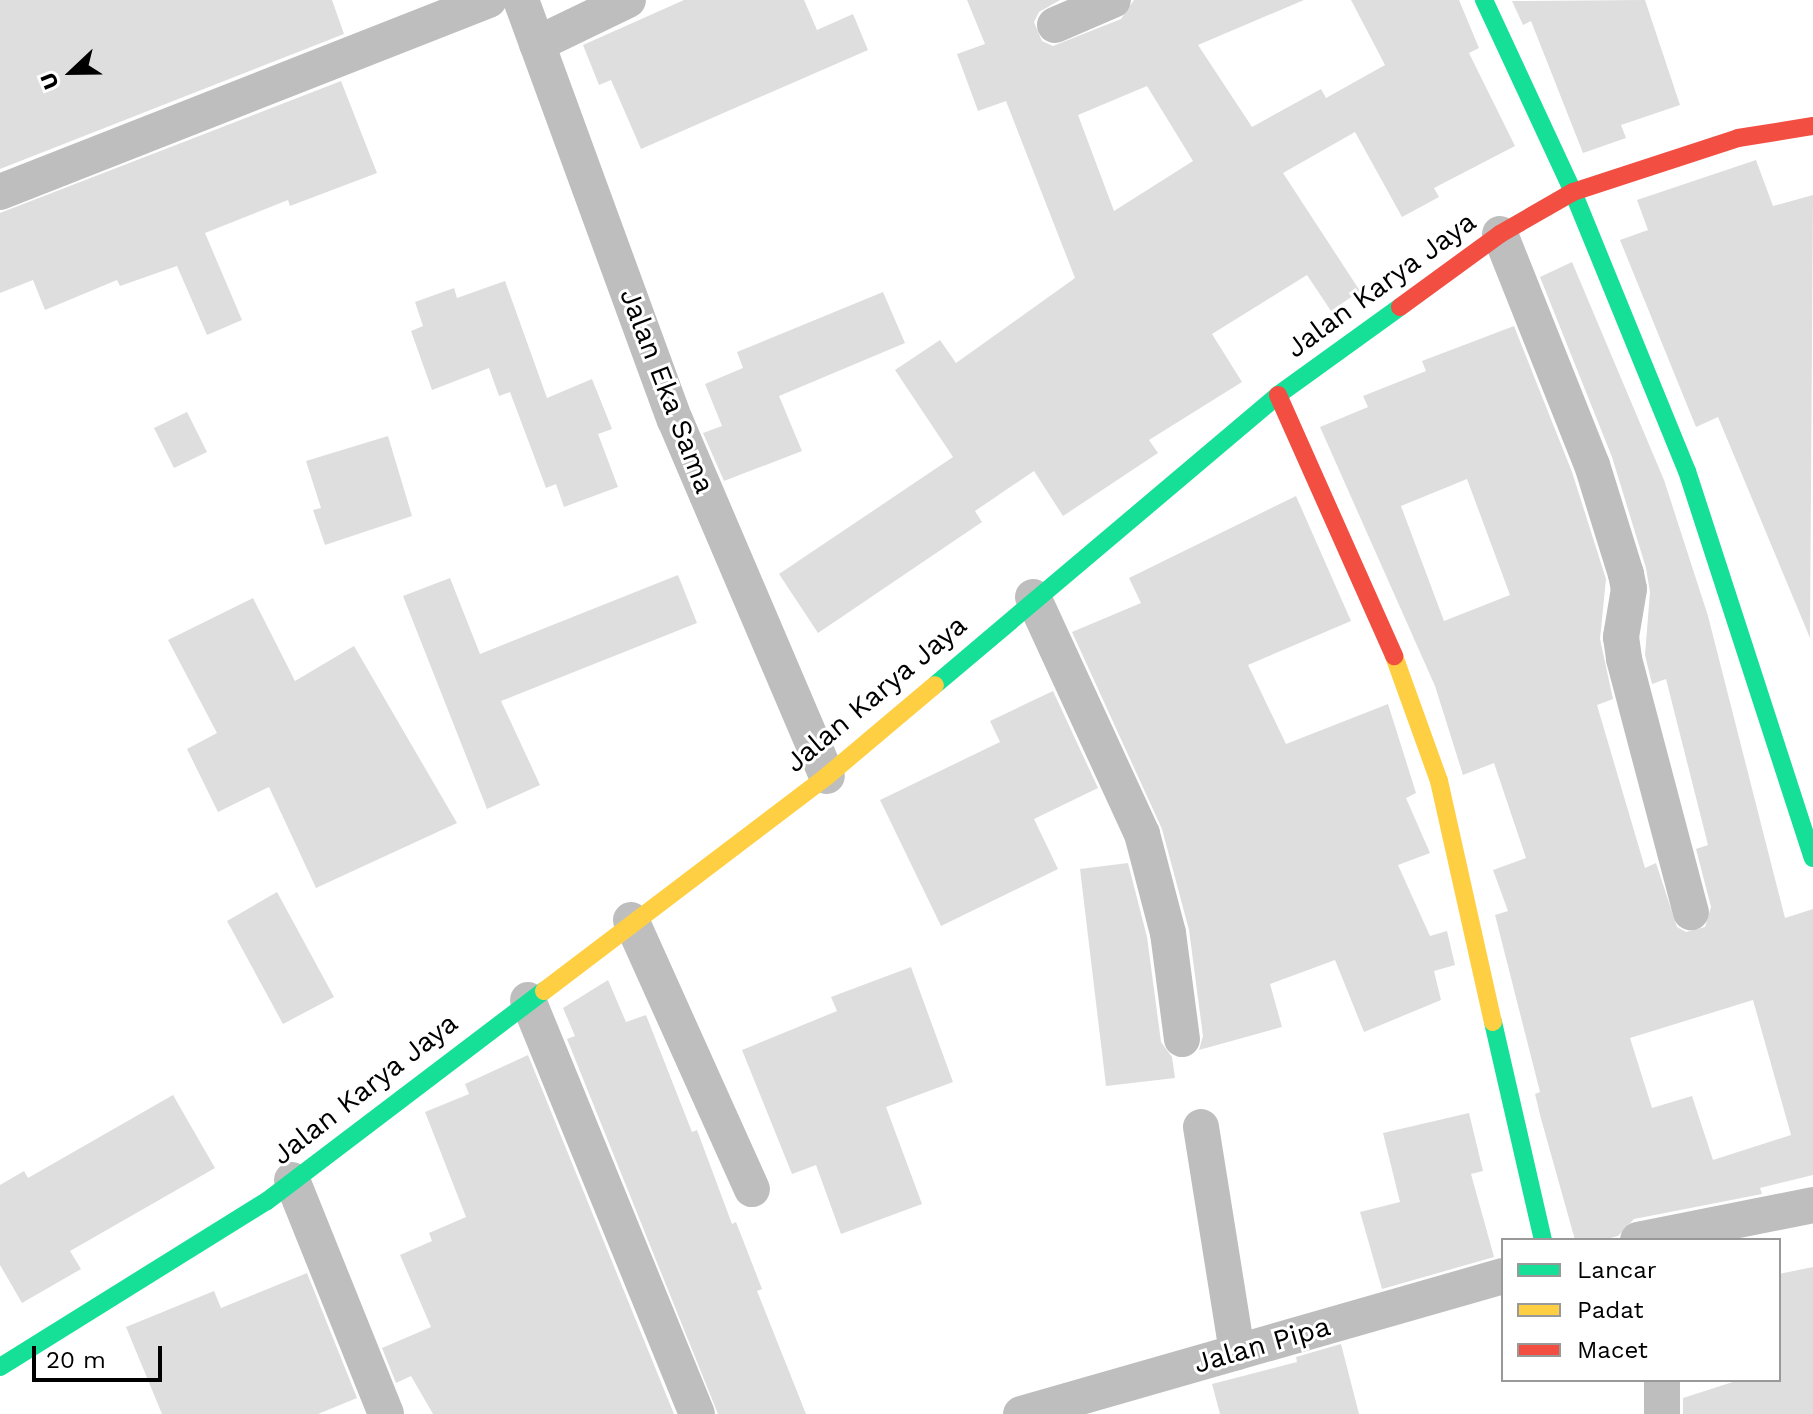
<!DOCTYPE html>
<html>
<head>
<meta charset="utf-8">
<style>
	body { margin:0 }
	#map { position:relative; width:1813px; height:1414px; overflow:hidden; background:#fff; font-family:"Work Sans",sans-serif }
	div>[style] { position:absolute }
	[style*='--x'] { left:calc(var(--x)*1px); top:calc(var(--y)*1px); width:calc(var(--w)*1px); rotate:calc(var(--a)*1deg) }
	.building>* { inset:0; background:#dedede }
	.street>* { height:36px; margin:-18px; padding:0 18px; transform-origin:18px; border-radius:18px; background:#bebebe }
	.fast>* { height:18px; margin:-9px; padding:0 9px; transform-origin:9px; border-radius:9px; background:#16e098 }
	.slow>* { height:18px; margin:-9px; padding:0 9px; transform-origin:9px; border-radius:9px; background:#ffcf43 }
	.jam>* { height:18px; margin:-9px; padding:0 9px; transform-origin:9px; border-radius:9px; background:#f24e42 }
	span { translate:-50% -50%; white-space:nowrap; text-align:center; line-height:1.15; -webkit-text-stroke:6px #fff; paint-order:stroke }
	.street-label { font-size:28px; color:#000 }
	.legend { position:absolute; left:1501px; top:1238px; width:280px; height:144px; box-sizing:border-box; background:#fff; border:2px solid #999; margin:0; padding:10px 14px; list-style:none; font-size:24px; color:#000 }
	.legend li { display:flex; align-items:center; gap:16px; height:40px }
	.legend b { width:40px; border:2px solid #999 }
	.north { position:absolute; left:32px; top:32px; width:80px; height:80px; -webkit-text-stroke:6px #fff; paint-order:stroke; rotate:248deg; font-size:22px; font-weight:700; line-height:32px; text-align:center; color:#000 }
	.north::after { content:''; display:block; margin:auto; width:28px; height:36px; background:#000; clip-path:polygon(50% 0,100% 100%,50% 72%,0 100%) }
	.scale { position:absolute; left:32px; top:1346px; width:130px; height:36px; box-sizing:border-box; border:4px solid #000; border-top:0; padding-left:10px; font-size:24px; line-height:28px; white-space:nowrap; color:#000; -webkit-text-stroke:6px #fff; paint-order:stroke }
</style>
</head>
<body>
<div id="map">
	<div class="building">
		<div style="clip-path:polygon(0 0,332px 0,344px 34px,0 169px)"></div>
		<div style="clip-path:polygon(684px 0,804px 0,817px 30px,853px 14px,868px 50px,641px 149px,611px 80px,599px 85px,583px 45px)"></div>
		<div style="clip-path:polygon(evenodd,967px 0,1060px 0,1039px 12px,1034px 22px,1042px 41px,1053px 46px,1121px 19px,1134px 0,1304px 0,1198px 45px,1252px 127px,1321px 89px,1326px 98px,1385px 65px,1351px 0,1459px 0,1479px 48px,1469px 53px,1515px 146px,1434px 188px,1439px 197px,1402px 217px,1355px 132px,1283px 173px,1360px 291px,1331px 311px,1307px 275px,1212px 334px,1242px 382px,1149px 440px,1158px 453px,1063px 516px,1034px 471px,975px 511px,982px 522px,818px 633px,779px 574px,953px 457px,895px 370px,940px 340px,956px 363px,1075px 278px,1006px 101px,978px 111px,957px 54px,985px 44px,967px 0,1147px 86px,1193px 161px,1114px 211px,1078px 115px,1147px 86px)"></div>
		<div style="clip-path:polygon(1645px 0,1680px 105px,1621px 125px,1626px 138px,1583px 153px,1531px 21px,1523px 25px,1512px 1px)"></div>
		<div style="clip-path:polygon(341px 81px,377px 173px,290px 206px,288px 200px,205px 233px,242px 320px,207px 335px,177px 266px,120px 286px,117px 280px,45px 310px,33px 280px,0 293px,0 213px)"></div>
		<div style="clip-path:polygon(1756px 160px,1773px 206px,1813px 195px,1810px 638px,1718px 417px,1696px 427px,1620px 240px,1648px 230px,1637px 200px)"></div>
		<div style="clip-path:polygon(evenodd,1572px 262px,1664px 480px,1708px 616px,1785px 918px,1813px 909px,1813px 1175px,1760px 1188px,1762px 1194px,1634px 1219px,1618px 1236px,1603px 1240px,1575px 1240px,1540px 1115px,1535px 1094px,1540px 1092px,1495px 915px,1508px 911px,1493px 870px,1526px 858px,1494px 763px,1463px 775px,1435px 686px,1320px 427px,1368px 407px,1363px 396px,1426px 371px,1422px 361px,1514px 326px,1572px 472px,1606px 579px,1600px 639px,1613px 699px,1597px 705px,1645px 868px,1656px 863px,1677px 927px,1686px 932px,1705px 927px,1711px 907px,1696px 849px,1708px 845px,1666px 679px,1652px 684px,1645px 655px,1650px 592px,1646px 568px,1612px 457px,1540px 277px,1572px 262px,1467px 479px,1510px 595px,1444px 621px,1401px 506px,1467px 479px,1572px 262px,1753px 1000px,1791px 1135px,1713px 1160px,1692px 1096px,1652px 1108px,1630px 1038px,1753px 1000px)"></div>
		<div style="clip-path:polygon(505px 281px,547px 398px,592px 379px,612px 429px,598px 434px,618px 487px,564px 507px,556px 484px,546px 488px,510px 392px,499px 396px,489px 368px,432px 390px,411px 331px,423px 326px,415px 302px,454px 288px,457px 298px)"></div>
		<div style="clip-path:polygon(883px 292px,905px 343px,779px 396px,802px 451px,724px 481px,703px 433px,722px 426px,705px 384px,743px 368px,737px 352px)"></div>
		<div style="clip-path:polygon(187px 412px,207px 452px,174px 468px,154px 428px)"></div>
		<div style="clip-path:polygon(388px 436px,412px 516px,325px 545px,313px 510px,321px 508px,306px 461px)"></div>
		<div style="clip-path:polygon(1296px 496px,1351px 621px,1248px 665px,1286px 744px,1388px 704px,1416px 793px,1406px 798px,1430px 853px,1398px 865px,1430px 936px,1447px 931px,1455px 965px,1434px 971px,1441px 1000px,1364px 1032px,1335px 960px,1270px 984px,1282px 1027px,1199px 1050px,1203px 1036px,1189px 930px,1162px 829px,1072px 632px,1141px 603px,1129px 578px)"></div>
		<div style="clip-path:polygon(678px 575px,697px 623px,501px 701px,540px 785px,487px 809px,403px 596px,450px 578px,480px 654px)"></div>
		<div style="clip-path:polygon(253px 598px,295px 681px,354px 646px,457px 823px,316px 888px,269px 787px,218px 812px,187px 749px,217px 733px,168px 640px)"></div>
		<div style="clip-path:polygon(1053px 691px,1098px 788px,1034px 819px,1058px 869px,941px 926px,880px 800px,1000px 742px,990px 721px)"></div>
		<div style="clip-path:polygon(1128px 863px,1147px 937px,1161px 1042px,1172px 1057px,1175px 1078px,1106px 1086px,1080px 869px)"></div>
		<div style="clip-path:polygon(277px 892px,334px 997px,283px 1024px,227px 921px)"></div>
		<div style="clip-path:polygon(911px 967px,953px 1082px,886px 1107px,922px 1204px,841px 1234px,816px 1165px,792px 1174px,742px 1050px,837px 1011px,831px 997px)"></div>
		<div style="clip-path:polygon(608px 980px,626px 1022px,646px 1015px,692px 1132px,697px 1130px,732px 1224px,736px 1222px,762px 1289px,757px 1291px,806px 1414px,718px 1414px,567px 1039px,575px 1036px,563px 1008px)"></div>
		<div style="clip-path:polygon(528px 1055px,674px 1414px,433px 1414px,411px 1376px,396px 1383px,382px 1348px,431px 1327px,400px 1255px,432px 1241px,429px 1233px,466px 1217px,425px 1112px,469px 1094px,465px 1084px)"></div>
		<div style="clip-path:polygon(173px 1095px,215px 1168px,70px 1251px,81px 1269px,22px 1303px,0 1265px,0 1185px,24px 1171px,28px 1178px)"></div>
		<div style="clip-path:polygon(1469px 1113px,1483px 1171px,1471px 1174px,1494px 1257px,1382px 1289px,1360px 1212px,1400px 1202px,1383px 1133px)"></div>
		<div style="clip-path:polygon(1813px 1267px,1813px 1414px,1683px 1414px,1683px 1398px,1739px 1380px,1779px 1380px,1779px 1274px)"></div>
		<div style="clip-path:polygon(307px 1273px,357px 1398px,318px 1414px,162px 1414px,126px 1327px,214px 1291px,221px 1308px)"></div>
		<div style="clip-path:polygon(1341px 1344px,1359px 1414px,1220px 1414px,1212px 1384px,1297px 1362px,1296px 1357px)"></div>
	</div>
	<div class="street">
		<div style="--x:521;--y:0;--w:447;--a:69.9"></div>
		<div style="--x:675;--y:420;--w:387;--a:66.9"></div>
		<div style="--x:1055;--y:25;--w:63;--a:-23.3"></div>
		<div style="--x:537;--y:44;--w:101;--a:-25.8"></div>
		<div style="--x:0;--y:192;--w:525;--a:-21.44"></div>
		<div style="--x:1500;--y:234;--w:249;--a:68.3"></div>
		<div style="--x:1592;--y:465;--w:114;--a:72.7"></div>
		<div style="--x:1626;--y:574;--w:15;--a:79"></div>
		<div style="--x:1629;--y:589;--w:49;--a:99.5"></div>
		<div style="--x:1621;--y:637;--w:22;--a:82"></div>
		<div style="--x:1624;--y:659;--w:262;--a:75.2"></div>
		<div style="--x:1033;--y:597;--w:261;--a:65.3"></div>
		<div style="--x:1142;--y:834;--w:102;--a:75.3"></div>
		<div style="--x:1168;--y:933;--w:107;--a:82.5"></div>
		<div style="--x:631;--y:920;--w:295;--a:65.8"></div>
		<div style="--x:528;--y:1000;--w:447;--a:67.8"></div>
		<div style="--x:1201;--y:1127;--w:228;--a:80.9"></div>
		<div style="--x:292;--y:1180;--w:252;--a:68.1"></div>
		<div style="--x:1638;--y:1240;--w:178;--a:-11.3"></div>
		<div style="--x:1662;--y:1380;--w:34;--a:90"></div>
		<div style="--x:1021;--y:1414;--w:501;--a:-15.98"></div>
	</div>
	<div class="fast">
		<div style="--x:1484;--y:0;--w:212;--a:65.1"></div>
		<div style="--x:1573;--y:192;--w:301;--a:67.8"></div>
		<div style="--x:1687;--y:471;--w:407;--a:72"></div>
		<div style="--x:935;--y:685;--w:449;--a:-40.2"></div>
		<div style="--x:1278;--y:395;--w:150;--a:-35.8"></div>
		<div style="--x:1493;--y:1022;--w:224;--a:77.1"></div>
		<div style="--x:0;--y:1367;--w:314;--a:-31.9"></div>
		<div style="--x:267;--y:1201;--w:348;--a:-37.2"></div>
	</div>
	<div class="slow">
		<div style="--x:1394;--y:656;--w:133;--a:70.2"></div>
		<div style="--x:1439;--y:781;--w:247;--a:77.4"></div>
		<div style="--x:544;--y:991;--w:355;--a:-37.2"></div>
		<div style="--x:827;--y:776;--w:141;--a:-40.1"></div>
	</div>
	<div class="jam">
		<div style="--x:1400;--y:307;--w:124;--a:-36.1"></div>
		<div style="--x:1500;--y:234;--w:84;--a:-29.9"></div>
		<div style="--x:1573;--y:192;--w:174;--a:-18.1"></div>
		<div style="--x:1738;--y:138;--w:76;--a:-9.1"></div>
		<div style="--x:1278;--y:395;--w:286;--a:66"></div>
	</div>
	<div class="street-label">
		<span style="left:1381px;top:285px;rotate:-36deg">Jalan Karya Jaya</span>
		<span style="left:667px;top:391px;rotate:69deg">Jalan Eka Sama</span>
		<span style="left:876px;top:694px;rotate:-40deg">Jalan Karya Jaya</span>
		<span style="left:365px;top:1089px;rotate:-38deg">Jalan Karya Jaya</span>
		<span style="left:1262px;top:1345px;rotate:-16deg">Jalan Pipa</span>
	</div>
	<ul class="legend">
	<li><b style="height:10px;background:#16e098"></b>Lancar</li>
	<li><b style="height:10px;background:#ffcf43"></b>Padat</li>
	<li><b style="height:10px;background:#f24e42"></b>Macet</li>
	</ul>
	<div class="north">U</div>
	<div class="scale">20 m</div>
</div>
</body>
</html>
